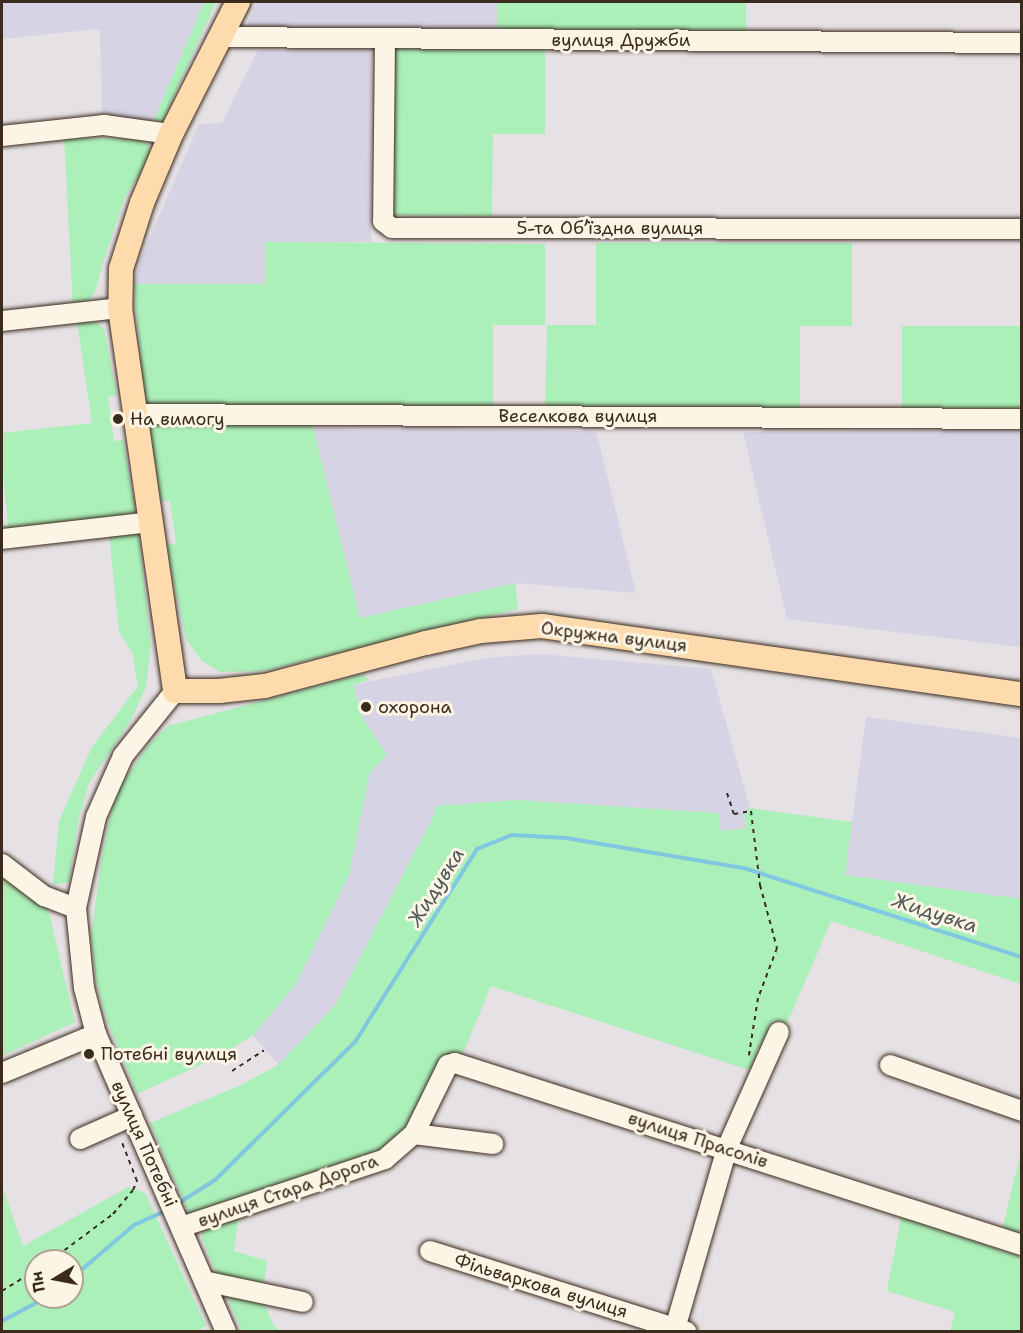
<!DOCTYPE html>
<html>
<head>
<meta charset="utf-8">
<style>
	body { margin:0 }
	#map { position:relative; width:1023px; height:1333px; overflow:hidden; background:#e6e1e4; font-family:"Shantell Sans",sans-serif }
	div>[style] { position:absolute }
	[style*='--x'] { left:calc(var(--x)*1px); top:calc(var(--y)*1px); width:calc(var(--w)*1px); rotate:calc(var(--a)*1deg) }
	.built>* { inset:0; background:#d6d3e4 }
	.green>* { inset:0; background:#abefb9 }
	.stream>* { height:4px; margin:-2px; padding:0 2px; transform-origin:2px; border-radius:2px; background:#80c7e1 }
	.path>* { height:2px; margin-top:-1px; transform-origin:0; background:repeating-linear-gradient(90deg,#3b2a1e 0 4.5px,transparent 0 9px) }
	.roads { filter:drop-shadow(0 0 2px #3b2a1e) drop-shadow(0 0 2px #3b2a1e) }
	.minor>* { height:20px; margin:-10px; padding:0 10px; transform-origin:10px; border-radius:10px; background:#fcf5e5 }
	.major>* { height:24px; margin:-12px; padding:0 12px; transform-origin:12px; border-radius:12px; background:#fedbac }
	.dots>* { width:16px; height:16px; translate:-50% -50%; box-sizing:border-box; border:3px solid #fcf5e5; border-radius:50% }
	span { translate:-50% -50%; white-space:nowrap; text-align:center; line-height:1.15; -webkit-text-stroke:6px #fcf5e5; paint-order:stroke }
	.street-label { font-size:18px; color:#3b2a1e }
	.poi-label { font-size:18px; color:#3b2a1e }
	.left { translate:0 -50%; text-align:left }
	.water-label { font-size:20px; color:#505958; font-style:italic }
	.frame { position:absolute; inset:0; border:3px solid #3b2a1e; pointer-events:none }
	.north { position:absolute; left:24px; top:1249px; width:60px; height:60px; box-sizing:border-box; background:#fcf5e5; border:2px solid #afa495; border-radius:50%; rotate:260deg; font-size:16px; font-weight:700; line-height:24px; text-align:center; color:#3b2a1e }
	.north::after { content:''; display:block; margin:auto; width:21px; height:27px; background:#3b2a1e; clip-path:polygon(50% 0,100% 100%,50% 72%,0 100%) }
</style>
</head>
<body>
<div id="map">
	<div class="built">
		<div style="clip-path:polygon(2px 2px,204px 2px,152px 125px,102px 118px,100px 29px,2px 39px)"></div>
		<div style="clip-path:polygon(257px 2px,497px 2px,497px 30px,246px 29px)"></div>
		<div style="clip-path:polygon(258px 50px,371px 50px,371px 242px,266px 242px,265px 284px,134px 284px,141px 258px,199px 124px,222px 123px)"></div>
		<div style="clip-path:polygon(312px 428px,596px 431px,636px 593px,515px 583px,360px 619px)"></div>
		<div style="clip-path:polygon(1021px 430px,1021px 647px,787px 619px,743px 432px)"></div>
		<div style="clip-path:polygon(540px 654px,711px 669px,750px 808px,744px 815px,746px 828px,720px 831px,718px 813px,516px 800px,437px 806px,434px 815px,336px 1004px,279px 1065px,253px 1035px,296px 984px,349px 875px,370px 772px,387px 755px,362px 717px,353px 685px,486px 658px)"></div>
		<div style="clip-path:polygon(866px 717px,1021px 738px,1021px 899px,845px 875px)"></div>
	</div>
	<div class="green">
		<div style="clip-path:polygon(204px 2px,216px 2px,162px 123px,152px 125px)"></div>
		<div style="clip-path:polygon(497px 2px,746px 2px,746px 33px,497px 30px)"></div>
		<div style="clip-path:polygon(391px 49px,545px 50px,545px 134px,493px 134px,492px 216px,391px 215px)"></div>
		<div style="clip-path:polygon(64px 138px,137px 139px,147px 143px,152px 154px,125px 197px,102px 265px,95px 294px,95px 292px,86px 303px,73px 307px)"></div>
		<div style="clip-path:polygon(265px 242px,545px 244px,545px 325px,493px 325px,493px 407px,145px 409px,134px 284px,265px 284px)"></div>
		<div style="clip-path:polygon(596px 243px,852px 243px,852px 326px,800px 326px,800px 408px,545px 407px,547px 325px,596px 325px)"></div>
		<div style="clip-path:polygon(93px 320px,104px 329px,117px 395px,108px 397px,114px 441px,123px 440px,137px 518px,9px 533px,2px 462px,2px 433px,92px 423px,77px 322px)"></div>
		<div style="clip-path:polygon(902px 326px,1021px 326px,1021px 409px,902px 408px)"></div>
		<div style="clip-path:polygon(311px 420px,360px 618px,515px 583px,518px 609px,263px 671px,220px 672px,201px 660px,186px 639px,166px 545px,176px 543px,170px 501px,161px 501px,147px 421px)"></div>
		<div style="clip-path:polygon(138px 529px,151px 646px,146px 687px,131px 720px,89px 783px,78px 822px,69px 882px,53px 885px,59px 821px,92px 747px,138px 686px,132px 652px,119px 632px,109px 534px)"></div>
		<div style="clip-path:polygon(362px 674px,369px 680px,353px 685px,362px 717px,387px 755px,370px 772px,349px 875px,296px 984px,253px 1035px,222px 1055px,137px 1094px,108px 1023px,97px 985px,91px 937px,101px 862px,112px 807px,120px 786px,149px 744px,168px 726px)"></div>
		<div style="clip-path:polygon(516px 800px,718px 813px,721px 831px,746px 828px,744px 815px,750px 808px,852px 822px,845px 875px,1021px 899px,1021px 984px,831px 921px,786px 1026px,773px 1020px,749px 1070px,491px 986px,461px 1058px,412px 1123px,377px 1155px,190px 1216px,150px 1123px,239px 1086px,278px 1065px,336px 1004px,434px 815px,436px 806px)"></div>
		<div style="clip-path:polygon(2px 876px,48px 909px,75px 1022px,2px 1056px)"></div>
		<div style="clip-path:polygon(1021px 1151px,1021px 1236px,1002px 1230px)"></div>
		<div style="clip-path:polygon(evenodd,2px 1186px,23px 1246px,128px 1187px,145px 1193px,206px 1326px,196px 1332px,2px 1331px,2px 1186px,36px 1261px,72px 1261px,72px 1297px,36px 1297px,36px 1261px)"></div>
		<div style="clip-path:polygon(239px 1215px,234px 1251px,267px 1261px,263px 1290px,218px 1278px,201px 1236px,209px 1224px)"></div>
		<div style="clip-path:polygon(901px 1217px,1021px 1257px,1021px 1331px,950px 1331px,955px 1312px,887px 1291px)"></div>
		<div style="clip-path:polygon(226px 1294px,262px 1299px,274px 1326px,281px 1331px,242px 1331px)"></div>
	</div>
	<div class="stream">
		<div style="--x:177;--y:1204;--w:45;--a:-32.3"></div>
		<div style="--x:215;--y:1180;--w:197;--a:-44.6"></div>
		<div style="--x:355;--y:1042;--w:228;--a:-57.7"></div>
		<div style="--x:477;--y:849;--w:38;--a:-22"></div>
		<div style="--x:512;--y:835;--w:54;--a:3.2"></div>
		<div style="--x:566;--y:838;--w:181;--a:9.6"></div>
		<div style="--x:744;--y:868;--w:292;--a:17.8"></div>
		<div style="--x:72;--y:1278;--w:82;--a:-40.5"></div>
		<div style="--x:134;--y:1225;--w:37;--a:-24"></div>
		<div style="--x:2;--y:1321;--w:51;--a:-28.1"></div>
	</div>
	<div class="path">
		<div style="--x:727;--y:793;--w:22;--a:72"></div>
		<div style="--x:734;--y:814;--w:17;--a:-10"></div>
		<div style="--x:751;--y:811;--w:75;--a:83.1"></div>
		<div style="--x:760;--y:885;--w:65;--a:74.9"></div>
		<div style="--x:777;--y:948;--w:53;--a:110.8"></div>
		<div style="--x:758;--y:998;--w:58;--a:99"></div>
		<div style="--x:232;--y:1071;--w:38;--a:-33"></div>
		<div style="--x:50;--y:1261;--w:79;--a:-36.7"></div>
		<div style="--x:113;--y:1214;--w:31;--a:-50"></div>
		<div style="--x:133;--y:1190;--w:10;--a:-66"></div>
		<div style="--x:137;--y:1181;--w:44;--a:-111.3"></div>
		<div style="--x:2;--y:1291;--w:40;--a:-32"></div>
	</div>
	<div class="roads">
		<div class="minor">
			<div style="--x:220;--y:37;--w:802;--a:0.43"></div>
			<div style="--x:385;--y:39;--w:182;--a:90.6"></div>
			<div style="--x:383;--y:221;--w:11;--a:38"></div>
			<div style="--x:392;--y:228;--w:630;--a:0.09"></div>
			<div style="--x:2;--y:136;--w:103;--a:-6.2"></div>
			<div style="--x:104;--y:125;--w:68;--a:7.7"></div>
			<div style="--x:2;--y:321;--w:119;--a:-6.3"></div>
			<div style="--x:134;--y:414;--w:888;--a:0.32"></div>
			<div style="--x:2;--y:539;--w:150;--a:-6.5"></div>
			<div style="--x:175;--y:691;--w:83;--a:128.7"></div>
			<div style="--x:123;--y:756;--w:67;--a:113.9"></div>
			<div style="--x:96;--y:817;--w:93;--a:102.4"></div>
			<div style="--x:76;--y:908;--w:80;--a:84.3"></div>
			<div style="--x:84;--y:988;--w:48;--a:75.4"></div>
			<div style="--x:96;--y:1034;--w:325;--a:66.4"></div>
			<div style="--x:2;--y:864;--w:53;--a:37.3"></div>
			<div style="--x:44;--y:896;--w:34;--a:21"></div>
			<div style="--x:890;--y:1065;--w:140;--a:19.2"></div>
			<div style="--x:2;--y:1073;--w:102;--a:-22.5"></div>
			<div style="--x:414;--y:1134;--w:80;--a:7.2"></div>
			<div style="--x:80;--y:1139;--w:57;--a:-23.9"></div>
			<div style="--x:181;--y:1227;--w:215;--a:-18.4"></div>
			<div style="--x:385;--y:1159;--w:38;--a:-41"></div>
			<div style="--x:414;--y:1134;--w:77;--a:-63.8"></div>
			<div style="--x:448;--y:1065;--w:7;--a:-16"></div>
			<div style="--x:455;--y:1063;--w:595;--a:17.8"></div>
			<div style="--x:430;--y:1251;--w:269;--a:17.5"></div>
			<div style="--x:204;--y:1281;--w:101;--a:12"></div>
			<div style="--x:674;--y:1332;--w:191;--a:-73.9"></div>
			<div style="--x:727;--y:1148;--w:127;--a:-65.9"></div>
		</div>
		<div class="major">
			<div style="--x:238;--y:2;--w:148;--a:116.9"></div>
			<div style="--x:171;--y:134;--w:75;--a:112.8"></div>
			<div style="--x:142;--y:203;--w:69;--a:107.7"></div>
			<div style="--x:121;--y:269;--w:39;--a:91"></div>
			<div style="--x:120;--y:308;--w:387;--a:81.8"></div>
			<div style="--x:175;--y:691;--w:44;--a:0"></div>
			<div style="--x:219;--y:691;--w:46;--a:-6.2"></div>
			<div style="--x:265;--y:686;--w:167;--a:-15"></div>
			<div style="--x:426;--y:643;--w:56;--a:-12.3"></div>
			<div style="--x:481;--y:631;--w:61;--a:-4.7"></div>
			<div style="--x:542;--y:626;--w:485;--a:8.1"></div>
		</div>
	</div>
	<div class="dots">
		<div style="left:118px;top:419px;background:#3b2a1e"></div>
		<div style="left:366px;top:707px;background:#3b2a1e"></div>
		<div style="left:89px;top:1054px;background:#3b2a1e"></div>
	</div>
	<div class="street-label">
		<span style="left:621px;top:40px">вулиця Дружби</span>
		<span style="left:610px;top:228px">5-та Обʼїздна вулиця</span>
		<span style="left:578px;top:416px">Веселкова вулиця</span>
		<span style="left:614px;top:637px;rotate:7deg">Окружна вулиця</span>
		<span style="left:698px;top:1140px;rotate:18deg">вулиця Прасолів</span>
		<span style="left:144px;top:1144px;rotate:66deg">вулиця Потебні</span>
		<span style="left:288px;top:1191px;rotate:-19deg">вулиця Стара Дорога</span>
		<span style="left:541px;top:1286px;rotate:17deg">Фільваркова вулиця</span>
	</div>
	<div class="poi-label">
		<span class="left" style="left:130px;top:419px">На вимогу</span>
		<span class="left" style="left:378px;top:707px">охорона</span>
		<span class="left" style="left:101px;top:1054px">Потебні вулиця</span>
	</div>
	<div class="water-label">
		<span style="left:436px;top:887px;rotate:-58deg">Жидувка</span>
		<span style="left:935px;top:913px;rotate:18deg">Жидувка</span>
	</div>
	<div class="frame"></div>
	<div class="north">Пн</div>
</div>
</body>
</html>
